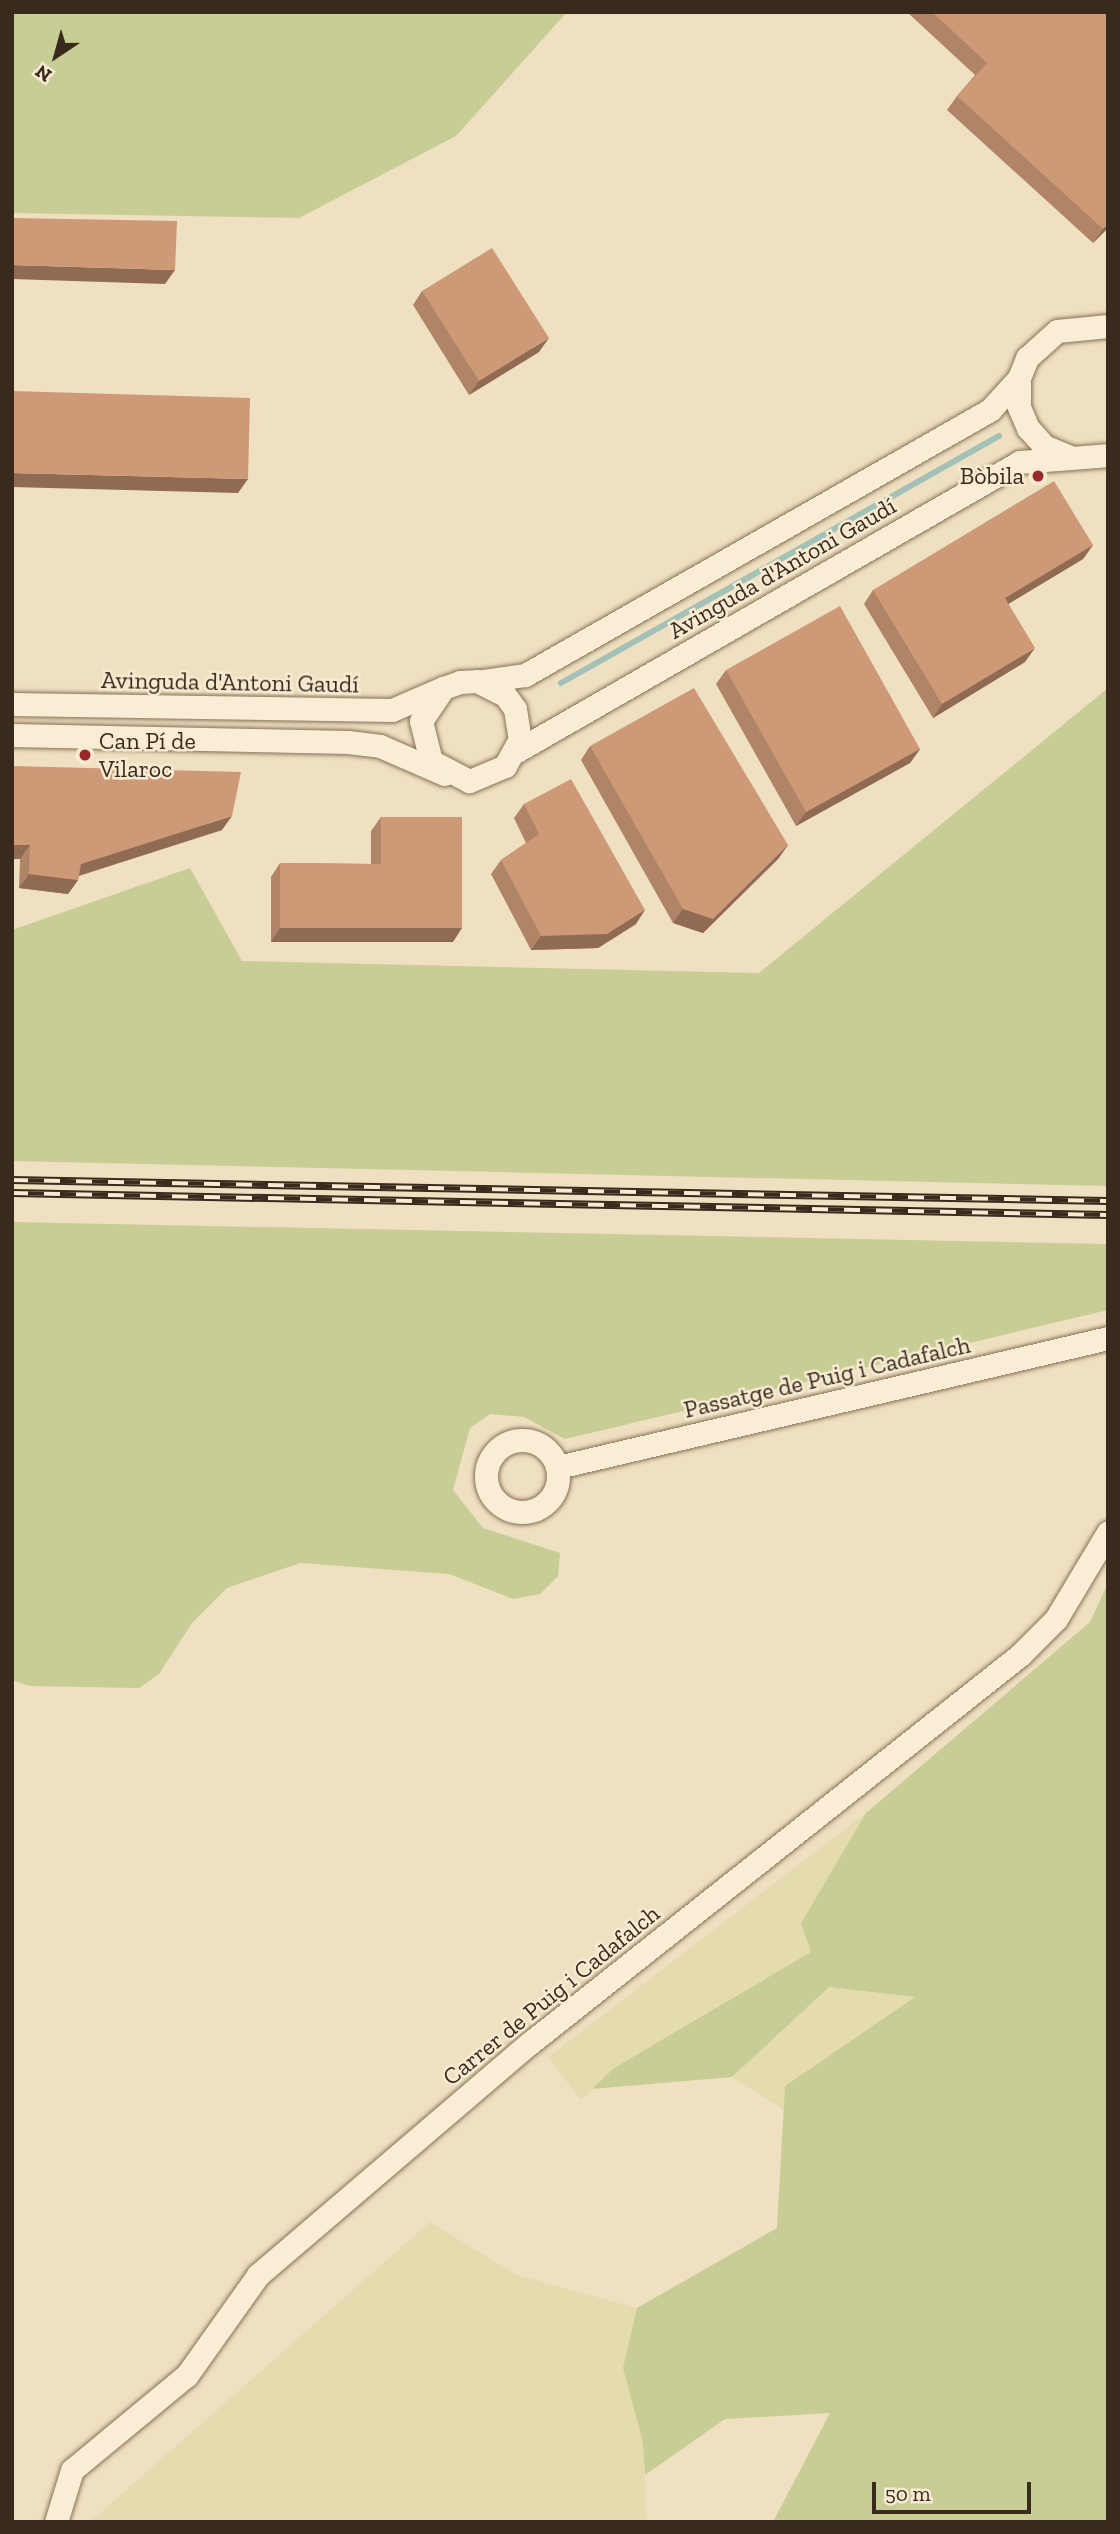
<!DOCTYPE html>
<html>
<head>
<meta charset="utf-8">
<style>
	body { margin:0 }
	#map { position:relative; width:1120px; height:2534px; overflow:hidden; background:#efe0c1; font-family:"Zilla Slab",serif }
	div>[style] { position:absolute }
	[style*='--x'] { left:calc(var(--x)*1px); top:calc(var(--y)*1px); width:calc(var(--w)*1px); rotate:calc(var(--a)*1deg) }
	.farmland>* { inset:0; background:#e4dbaf }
	.green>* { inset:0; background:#c7cd95 }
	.stream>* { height:6px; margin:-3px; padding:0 3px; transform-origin:3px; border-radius:3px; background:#a4c1b8 }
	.roads { filter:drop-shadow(0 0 2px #887159) drop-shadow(0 0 2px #887159) }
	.street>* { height:23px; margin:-11.5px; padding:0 11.5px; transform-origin:11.5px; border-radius:11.5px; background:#f9eed5 }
	.street>.ring { margin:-11.5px; padding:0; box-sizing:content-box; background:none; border:23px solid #f9eed5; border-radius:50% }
	.rail>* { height:8px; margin-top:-4px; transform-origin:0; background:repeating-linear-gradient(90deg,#f6ebd1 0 16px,#382a1d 0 32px); box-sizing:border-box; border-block:2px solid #382a1d }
	.wall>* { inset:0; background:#b08466 }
	.shaded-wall>* { inset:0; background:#906b53 }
	.building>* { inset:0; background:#cd9977 }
	.dots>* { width:19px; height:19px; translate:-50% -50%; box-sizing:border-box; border:4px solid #f6ebd1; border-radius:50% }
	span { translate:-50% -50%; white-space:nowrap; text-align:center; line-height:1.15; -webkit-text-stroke:5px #f6ebd1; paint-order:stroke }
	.poi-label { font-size:24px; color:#382a1d }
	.right { translate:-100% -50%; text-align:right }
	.left { translate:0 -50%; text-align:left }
	.street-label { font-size:24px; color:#382a1d }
	.frame { position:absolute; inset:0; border:14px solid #382a1d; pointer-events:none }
	.north { position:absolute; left:21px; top:21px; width:70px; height:70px; -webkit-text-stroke:5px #f6ebd1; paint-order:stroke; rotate:216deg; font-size:19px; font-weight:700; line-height:28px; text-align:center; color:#382a1d }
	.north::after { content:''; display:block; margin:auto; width:24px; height:32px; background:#382a1d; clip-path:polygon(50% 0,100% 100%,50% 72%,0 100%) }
	.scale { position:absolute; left:872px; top:2482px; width:159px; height:32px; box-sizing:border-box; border:4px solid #382a1d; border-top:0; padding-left:9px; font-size:21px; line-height:24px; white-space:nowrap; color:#382a1d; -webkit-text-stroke:5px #f6ebd1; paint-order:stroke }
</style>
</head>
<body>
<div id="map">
	<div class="farmland">
		<div style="clip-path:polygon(866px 1813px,801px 1923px,811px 1952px,614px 2068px,581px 2100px,548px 2057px)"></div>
		<div style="clip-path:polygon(828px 1987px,916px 1997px,785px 2086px,784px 2110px,732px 2077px)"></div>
		<div style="clip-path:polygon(430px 2222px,517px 2275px,637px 2308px,623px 2368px,643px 2443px,647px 2522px,90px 2522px)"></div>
	</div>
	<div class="green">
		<div style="clip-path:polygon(12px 12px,567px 12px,456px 136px,299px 218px,12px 213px)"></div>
		<div style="clip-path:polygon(1108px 688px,1108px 1186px,12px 1161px,12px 930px,190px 868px,242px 961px,759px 973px)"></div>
		<div style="clip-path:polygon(12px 1222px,1108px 1244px,1108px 1310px,565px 1439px,524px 1417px,490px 1414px,470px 1428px,453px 1490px,483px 1528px,560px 1553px,558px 1576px,540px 1594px,513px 1599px,449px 1574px,300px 1563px,227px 1588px,192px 1623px,159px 1674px,139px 1688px,29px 1686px,12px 1680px)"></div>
		<div style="clip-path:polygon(1108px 1583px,1108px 2522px,773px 2522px,830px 2413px,725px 2419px,645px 2475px,643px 2443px,623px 2368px,637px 2308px,777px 2228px,785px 2086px,915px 1997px,829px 1987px,732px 2077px,592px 2089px,614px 2068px,811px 1952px,801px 1923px,866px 1813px,1090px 1622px)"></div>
	</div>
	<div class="stream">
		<div style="--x:561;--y:683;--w:503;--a:-29.42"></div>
	</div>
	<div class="roads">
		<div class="street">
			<div style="--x:1019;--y:378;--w:29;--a:90"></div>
			<div style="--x:1019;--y:407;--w:23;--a:67"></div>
			<div style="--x:1028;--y:428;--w:24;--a:48"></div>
			<div style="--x:1044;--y:446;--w:28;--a:23"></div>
			<div style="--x:483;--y:681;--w:42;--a:-8.1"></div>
			<div style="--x:525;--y:675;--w:535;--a:-29.68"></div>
			<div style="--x:990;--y:410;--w:43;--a:-47.8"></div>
			<div style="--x:1019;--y:378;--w:22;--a:-68"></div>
			<div style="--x:1027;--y:358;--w:40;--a:-42"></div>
			<div style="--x:1057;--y:331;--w:51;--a:-5.6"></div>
			<div style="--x:12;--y:704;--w:380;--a:0.9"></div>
			<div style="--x:392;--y:710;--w:56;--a:-23.3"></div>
			<div style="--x:443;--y:688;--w:18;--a:-19"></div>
			<div style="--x:460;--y:682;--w:17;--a:-3"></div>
			<div style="--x:477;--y:681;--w:31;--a:27"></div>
			<div style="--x:505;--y:695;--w:17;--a:54"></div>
			<div style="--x:515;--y:709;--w:30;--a:81"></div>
			<div style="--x:520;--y:739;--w:31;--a:119"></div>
			<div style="--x:505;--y:766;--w:39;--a:157"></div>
			<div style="--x:469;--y:781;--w:43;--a:-152.2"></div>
			<div style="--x:431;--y:761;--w:41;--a:-104"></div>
			<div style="--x:421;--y:721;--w:40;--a:-56"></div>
			<div style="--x:12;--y:735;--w:336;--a:1.2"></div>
			<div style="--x:348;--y:742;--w:32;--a:7"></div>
			<div style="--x:380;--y:746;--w:70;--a:23.6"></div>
			<div style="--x:515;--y:752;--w:582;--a:-29.87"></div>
			<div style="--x:1020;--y:462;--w:88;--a:-4.5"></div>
			<div class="ring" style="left:486px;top:1440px;width:49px;height:49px"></div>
			<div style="--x:558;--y:1467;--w:565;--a:-13.2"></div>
			<div style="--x:56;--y:2522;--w:54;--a:-72.9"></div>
			<div style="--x:72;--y:2470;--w:149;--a:-39.6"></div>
			<div style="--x:187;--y:2375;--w:123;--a:-54.6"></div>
			<div style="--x:258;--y:2275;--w:358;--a:-40.5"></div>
			<div style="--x:530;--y:2043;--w:625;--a:-38.37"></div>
			<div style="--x:1020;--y:1655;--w:51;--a:-45"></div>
			<div style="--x:1056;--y:1619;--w:101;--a:-59.1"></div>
		</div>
	</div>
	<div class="rail">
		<div style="--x:12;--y:1180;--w:1096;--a:1.1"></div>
		<div style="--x:12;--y:1193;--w:1096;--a:1.15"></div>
	</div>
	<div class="wall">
		<div style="clip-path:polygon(907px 12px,1108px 12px,1108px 228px,1093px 243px,947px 110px,957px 96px,975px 75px)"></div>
		<div style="clip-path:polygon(422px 291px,539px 352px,469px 395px,413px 305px)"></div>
		<div style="clip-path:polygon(1093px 545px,1083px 559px,1008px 604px,1025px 662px,933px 718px,864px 604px,873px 590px)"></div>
		<div style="clip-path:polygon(726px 670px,920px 749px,910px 763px,796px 826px,716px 684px)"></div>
		<div style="clip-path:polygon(590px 746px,788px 845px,778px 859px,703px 933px,673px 923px,581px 760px)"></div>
		<div style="clip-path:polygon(12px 766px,222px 830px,79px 876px,78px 880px,68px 894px,19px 888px,20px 859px)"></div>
		<div style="clip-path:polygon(524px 804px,636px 924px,598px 948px,531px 950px,491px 874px,501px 860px,526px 843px,514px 818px)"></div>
		<div style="clip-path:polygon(381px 817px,453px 942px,271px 942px,271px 877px,280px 863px,371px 864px,371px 831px)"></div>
	</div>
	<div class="shaded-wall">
		<div style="clip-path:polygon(1108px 224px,1108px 228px,1093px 243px,1103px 229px)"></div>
		<div style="clip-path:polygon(12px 265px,175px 270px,165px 284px,12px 279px)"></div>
		<div style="clip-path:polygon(549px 338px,539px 352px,469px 395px,479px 381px)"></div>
		<div style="clip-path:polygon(12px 473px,248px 479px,238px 493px,12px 487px)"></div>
		<div style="clip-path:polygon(1093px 545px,1083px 559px,995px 612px,1005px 598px)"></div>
		<div style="clip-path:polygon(1035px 648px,1025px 662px,933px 718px,942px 704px)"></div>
		<div style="clip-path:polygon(920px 749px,910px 763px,796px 826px,806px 812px)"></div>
		<div style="clip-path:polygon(232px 816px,222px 830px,71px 878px,81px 864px)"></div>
		<div style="clip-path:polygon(12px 845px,30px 845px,20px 859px,12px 859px)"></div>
		<div style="clip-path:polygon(788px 845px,778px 859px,703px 933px,673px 923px,683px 909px)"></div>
		<div style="clip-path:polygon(29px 874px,78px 880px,68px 894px,19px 888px)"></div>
		<div style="clip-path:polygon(645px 910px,636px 924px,598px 948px,531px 950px,541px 936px)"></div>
		<div style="clip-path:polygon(280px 928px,462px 928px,453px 942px,271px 942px)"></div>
	</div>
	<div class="building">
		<div style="clip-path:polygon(932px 12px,1108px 12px,1108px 224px,1103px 229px,957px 96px,987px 63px)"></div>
		<div style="clip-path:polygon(12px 218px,177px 221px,175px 270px,12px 265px)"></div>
		<div style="clip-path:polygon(492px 248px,549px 338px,479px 381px,422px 291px)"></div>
		<div style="clip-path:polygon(12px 391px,250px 398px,248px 479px,12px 473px)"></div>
		<div style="clip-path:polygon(1054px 481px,1093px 545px,1005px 598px,1035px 648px,942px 704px,873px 590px)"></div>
		<div style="clip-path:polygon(840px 606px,920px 749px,806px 812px,726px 670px)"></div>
		<div style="clip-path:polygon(694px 688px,788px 845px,713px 919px,683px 909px,590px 746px)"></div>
		<div style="clip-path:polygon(12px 766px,241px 772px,232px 816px,81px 864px,78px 880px,29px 874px,30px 845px,12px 845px)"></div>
		<div style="clip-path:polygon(571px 779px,645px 910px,607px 934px,541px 936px,501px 860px,539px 834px,524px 804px)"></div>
		<div style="clip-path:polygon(381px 817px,462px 817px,462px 928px,280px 928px,280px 863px,381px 864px)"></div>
	</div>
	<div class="dots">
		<div style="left:1038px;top:476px;background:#98282a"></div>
		<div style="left:85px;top:755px;background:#98282a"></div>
	</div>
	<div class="poi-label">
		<span class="right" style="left:1024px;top:476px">Bòbila</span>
		<span class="left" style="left:99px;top:755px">Can Pí de<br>Vilaroc</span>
	</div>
	<div class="street-label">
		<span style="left:782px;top:568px;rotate:-30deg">Avinguda d'Antoni Gaudí</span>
		<span style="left:230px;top:682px;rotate:1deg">Avinguda d'Antoni Gaudí</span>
		<span style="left:827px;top:1377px;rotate:-13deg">Passatge de Puig i Cadafalch</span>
		<span style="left:551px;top:1995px;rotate:-39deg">Carrer de Puig i Cadafalch</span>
	</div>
	<div class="frame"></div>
	<div class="north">N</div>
	<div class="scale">50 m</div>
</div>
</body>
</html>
